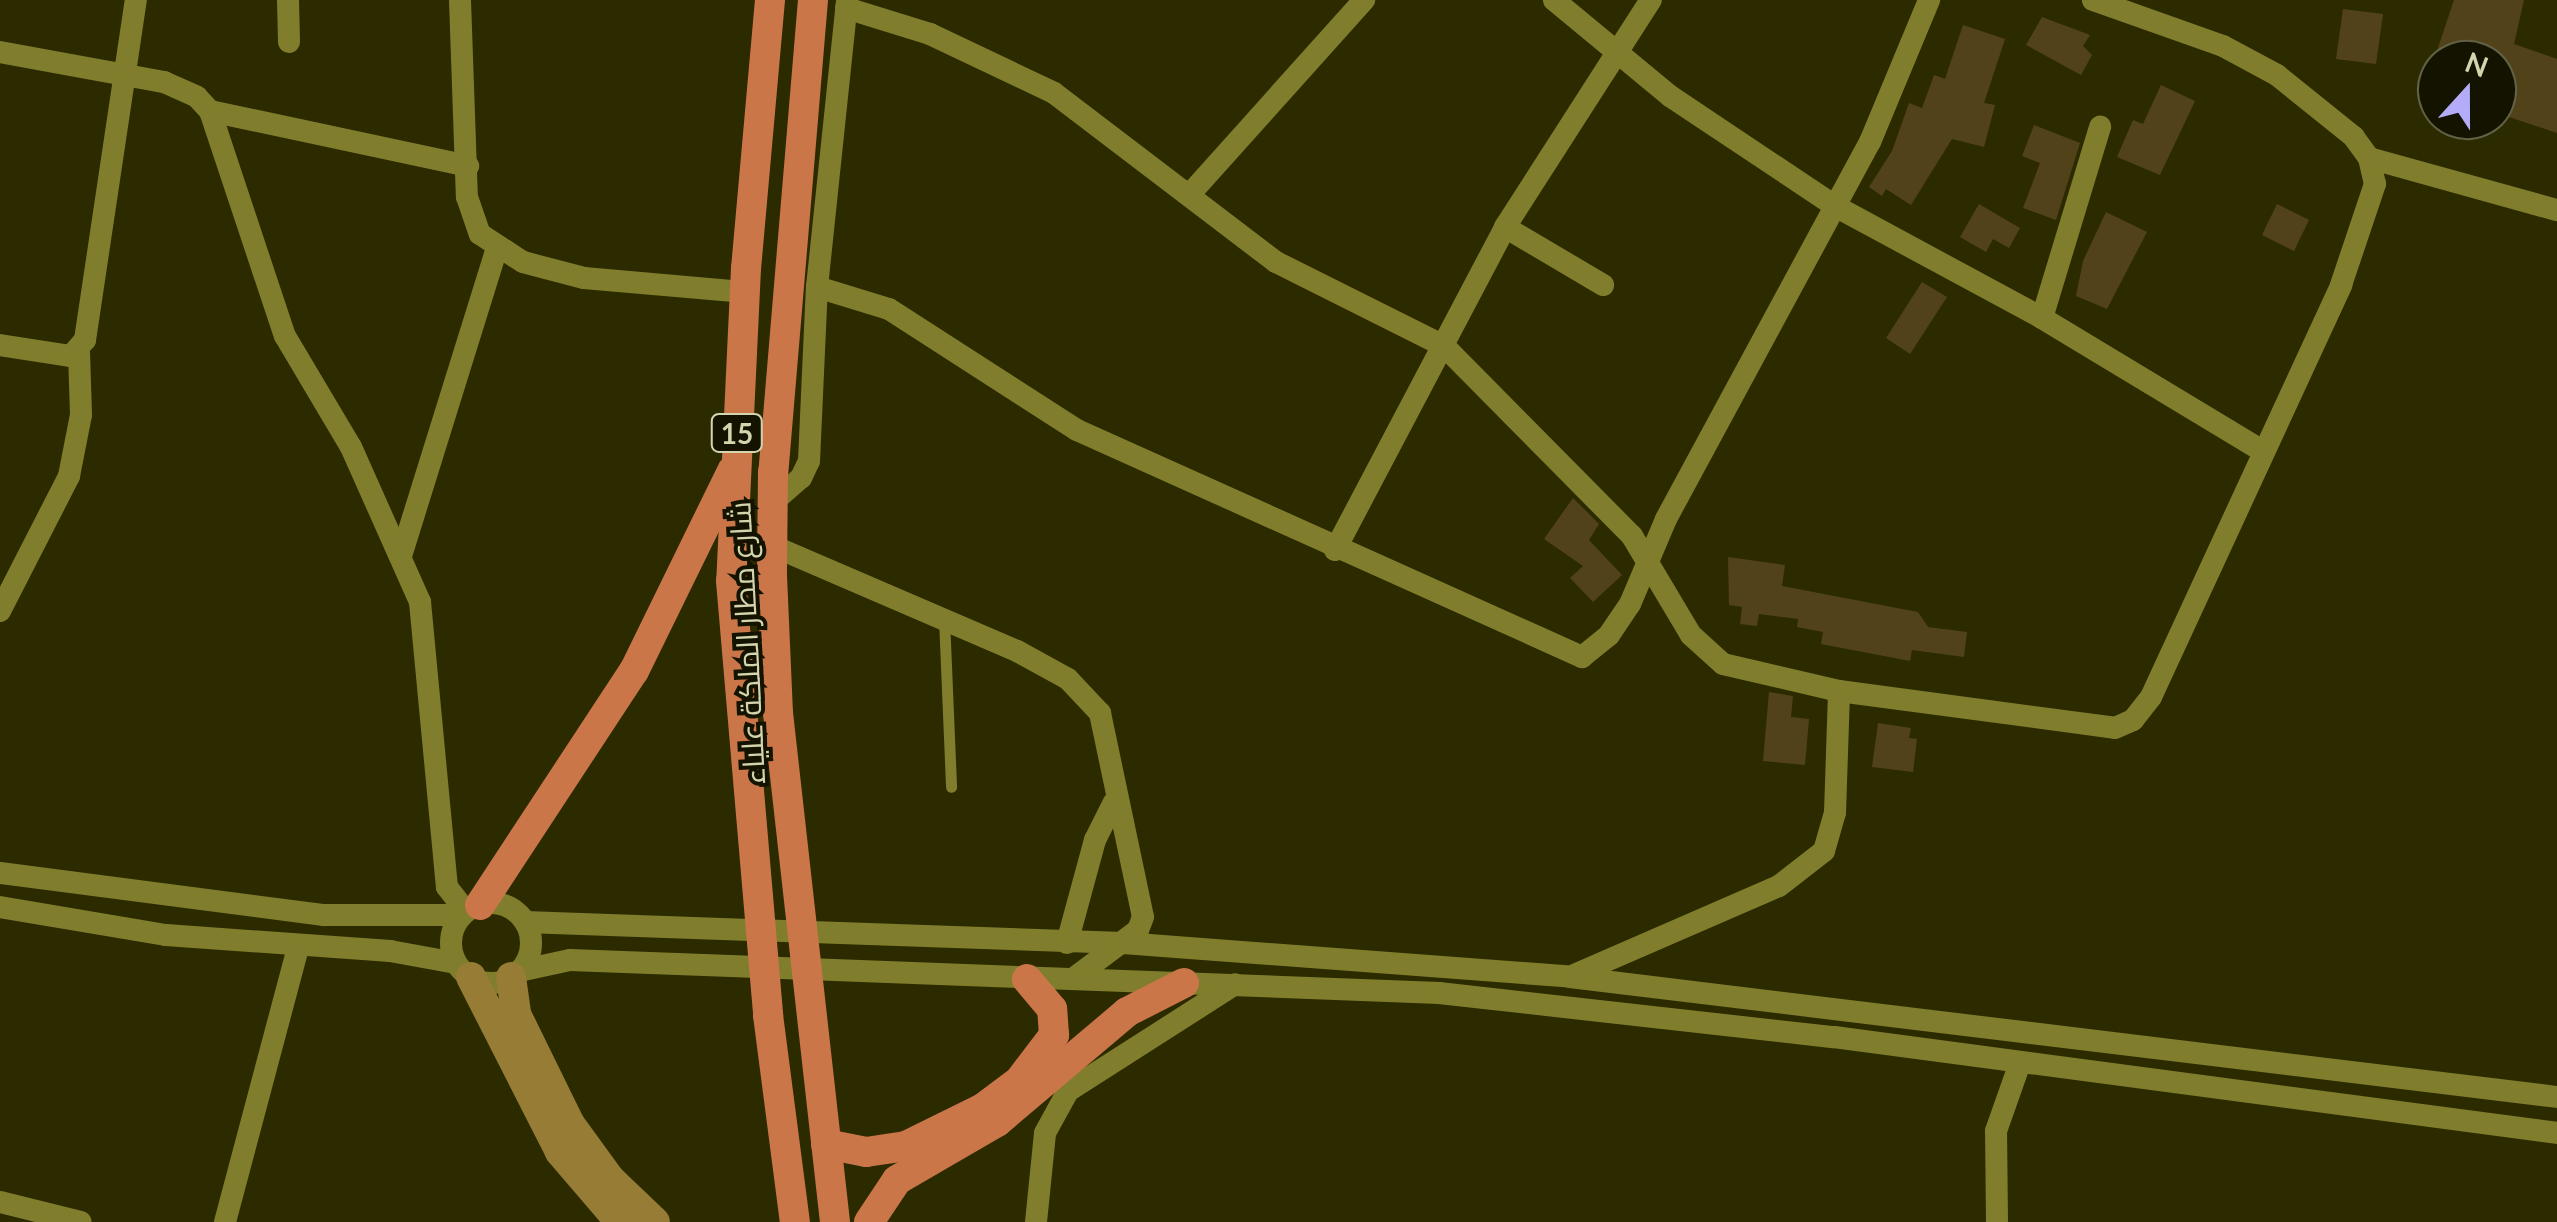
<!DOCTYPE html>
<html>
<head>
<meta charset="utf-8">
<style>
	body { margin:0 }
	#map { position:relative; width:2557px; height:1222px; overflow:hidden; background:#2c2b00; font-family:Lato,Cairo,sans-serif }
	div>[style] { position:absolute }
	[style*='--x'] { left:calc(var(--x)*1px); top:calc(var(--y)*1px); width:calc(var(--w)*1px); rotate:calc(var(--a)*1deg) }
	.building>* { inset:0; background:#524219 }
	.lane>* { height:11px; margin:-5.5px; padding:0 5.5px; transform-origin:5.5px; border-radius:5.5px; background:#807e2c }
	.street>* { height:22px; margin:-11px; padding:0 11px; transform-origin:11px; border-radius:11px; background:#807e2c }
	.street>.ring { margin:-11px; padding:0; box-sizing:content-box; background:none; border:22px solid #807e2c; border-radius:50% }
	.secondary>* { height:30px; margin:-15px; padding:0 15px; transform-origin:15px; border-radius:15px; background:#967c35 }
	.highway>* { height:30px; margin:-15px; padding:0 15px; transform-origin:15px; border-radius:15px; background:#ca7649 }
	span { translate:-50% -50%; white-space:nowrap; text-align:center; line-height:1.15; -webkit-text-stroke:8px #141300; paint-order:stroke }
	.shield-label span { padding:2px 8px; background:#141300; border:2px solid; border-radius:8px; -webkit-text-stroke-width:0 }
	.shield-label { font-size:28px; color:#d4d5ae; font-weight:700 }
	.street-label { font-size:30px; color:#d4d5ae }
	.north { position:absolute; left:2417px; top:40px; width:100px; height:100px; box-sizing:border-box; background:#141300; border:2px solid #616146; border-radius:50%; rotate:21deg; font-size:28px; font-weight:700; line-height:40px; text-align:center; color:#d4d5ae }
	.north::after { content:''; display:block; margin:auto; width:35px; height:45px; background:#b4acf9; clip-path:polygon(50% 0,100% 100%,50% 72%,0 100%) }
</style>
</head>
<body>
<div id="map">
	<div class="building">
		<div style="clip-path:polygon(2454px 0,2524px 0,2514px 44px,2557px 59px,2557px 133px,2497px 113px,2497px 60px,2434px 60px)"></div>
		<div style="clip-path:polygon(2343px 9px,2383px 14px,2376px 64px,2336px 59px)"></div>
		<div style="clip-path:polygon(2042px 17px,2090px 35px,2083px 46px,2092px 55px,2081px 75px,2026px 45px)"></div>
		<div style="clip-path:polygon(1963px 25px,2005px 39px,1984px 103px,1995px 105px,1984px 147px,1952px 139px,1911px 205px,1886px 189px,1882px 196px,1869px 187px,1892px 151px,1909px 103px,1922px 108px,1934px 75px,1945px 79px)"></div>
		<div style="clip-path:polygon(2161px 85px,2195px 101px,2160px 175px,2117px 157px,2133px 120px,2143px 124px)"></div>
		<div style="clip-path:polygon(2034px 125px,2080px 143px,2056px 220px,2023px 208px,2040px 163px,2022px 156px)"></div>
		<div style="clip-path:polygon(1979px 204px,2020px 228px,2009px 248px,1993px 239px,1986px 252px,1960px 237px)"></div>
		<div style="clip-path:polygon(2277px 204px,2309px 220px,2294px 251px,2262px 235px)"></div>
		<div style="clip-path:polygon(2106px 212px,2147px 232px,2107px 309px,2076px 296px,2083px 261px)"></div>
		<div style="clip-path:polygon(1922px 282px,1947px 297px,1910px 354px,1886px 338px)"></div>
		<div style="clip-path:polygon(1573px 498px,1599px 524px,1589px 540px,1622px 575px,1593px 602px,1570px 578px,1583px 566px,1544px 539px)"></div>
		<div style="clip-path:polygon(1728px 557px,1785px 565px,1782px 586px,1918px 612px,1928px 627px,1967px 632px,1964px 657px,1912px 650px,1910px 661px,1821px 644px,1823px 632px,1797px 627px,1798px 619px,1759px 614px,1757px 626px,1740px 624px,1742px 607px,1729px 605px)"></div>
		<div style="clip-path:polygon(1769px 692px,1793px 696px,1791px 717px,1809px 719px,1805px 765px,1763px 761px)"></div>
		<div style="clip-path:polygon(1878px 723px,1911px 728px,1909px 738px,1917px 739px,1913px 772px,1872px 767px)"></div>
	</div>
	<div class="lane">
		<div style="--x:944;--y:618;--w:169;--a:87.6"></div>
	</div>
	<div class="street">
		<div style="--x:288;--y:0;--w:42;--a:88.6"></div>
		<div style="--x:460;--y:0;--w:197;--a:88"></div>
		<div style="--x:467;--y:197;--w:39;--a:71"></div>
		<div style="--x:480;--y:234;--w:51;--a:33.1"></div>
		<div style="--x:523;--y:262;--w:63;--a:14.7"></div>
		<div style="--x:584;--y:278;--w:162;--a:5"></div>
		<div style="--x:1554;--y:0;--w:151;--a:39.6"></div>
		<div style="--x:1670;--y:96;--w:198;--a:33.7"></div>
		<div style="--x:1835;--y:206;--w:235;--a:28.4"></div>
		<div style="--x:2042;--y:318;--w:256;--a:31.1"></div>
		<div style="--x:846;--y:8;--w:88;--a:17.2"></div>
		<div style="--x:930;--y:34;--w:137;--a:25.4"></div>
		<div style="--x:1054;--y:93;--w:279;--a:37.3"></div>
		<div style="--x:1276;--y:262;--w:188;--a:26.6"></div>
		<div style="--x:1444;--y:346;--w:267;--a:45.3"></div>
		<div style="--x:1632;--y:536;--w:115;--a:59.2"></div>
		<div style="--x:1691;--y:635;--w:43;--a:42.2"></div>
		<div style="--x:1723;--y:664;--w:119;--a:13.1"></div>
		<div style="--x:1839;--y:691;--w:278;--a:7.6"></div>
		<div style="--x:2115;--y:728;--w:20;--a:-24"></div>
		<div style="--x:2133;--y:720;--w:29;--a:-52"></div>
		<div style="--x:2151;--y:697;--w:454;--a:-65.2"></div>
		<div style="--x:2341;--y:285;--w:107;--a:-71.4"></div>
		<div style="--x:2375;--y:184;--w:27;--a:-103"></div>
		<div style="--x:2369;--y:158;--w:26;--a:-126"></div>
		<div style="--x:2354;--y:137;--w:99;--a:-141.2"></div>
		<div style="--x:2277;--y:75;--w:61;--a:-151.8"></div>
		<div style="--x:2223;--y:46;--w:138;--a:-160.5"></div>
		<div style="--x:0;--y:52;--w:167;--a:10.4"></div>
		<div style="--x:164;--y:82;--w:36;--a:24"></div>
		<div style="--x:197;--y:97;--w:19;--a:47"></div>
		<div style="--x:210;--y:111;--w:264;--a:12"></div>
		<div style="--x:210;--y:111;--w:237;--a:71.6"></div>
		<div style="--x:285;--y:336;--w:129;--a:59.3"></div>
		<div style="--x:351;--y:447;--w:170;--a:66"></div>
		<div style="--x:420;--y:602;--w:286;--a:84.6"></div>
		<div style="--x:447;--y:887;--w:31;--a:52"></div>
		<div style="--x:2369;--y:158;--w:195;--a:15.5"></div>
		<div style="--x:1190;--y:194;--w:261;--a:-48.1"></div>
		<div style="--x:1505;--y:227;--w:114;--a:30.6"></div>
		<div style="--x:817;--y:287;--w:75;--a:17"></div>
		<div style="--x:889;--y:309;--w:224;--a:32.8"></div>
		<div style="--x:1077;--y:430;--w:554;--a:24.2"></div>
		<div style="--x:1582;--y:657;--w:35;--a:-39"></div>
		<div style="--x:1609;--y:635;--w:37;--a:-56"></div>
		<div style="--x:1630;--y:604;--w:92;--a:-67"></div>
		<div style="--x:1666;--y:519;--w:429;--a:-61.6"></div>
		<div style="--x:1870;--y:142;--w:154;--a:-67.4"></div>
		<div style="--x:2042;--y:318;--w:200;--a:-73.1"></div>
		<div style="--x:0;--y:345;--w:72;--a:8.8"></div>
		<div style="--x:71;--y:356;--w:21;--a:-49"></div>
		<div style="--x:85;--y:340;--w:344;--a:-81.5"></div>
		<div style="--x:773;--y:502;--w:37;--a:-41"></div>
		<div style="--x:801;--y:478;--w:19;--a:-65"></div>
		<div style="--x:809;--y:461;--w:174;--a:-87.4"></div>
		<div style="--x:817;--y:287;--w:289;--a:-84"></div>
		<div style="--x:773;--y:546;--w:266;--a:23.3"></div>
		<div style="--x:1017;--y:651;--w:58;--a:28.8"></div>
		<div style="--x:1068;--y:679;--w:47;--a:46.7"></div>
		<div style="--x:1100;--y:713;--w:208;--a:78.1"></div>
		<div style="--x:1143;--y:917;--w:14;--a:111"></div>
		<div style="--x:1138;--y:930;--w:80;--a:143.1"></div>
		<div style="--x:1335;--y:550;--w:365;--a:-62.2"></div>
		<div style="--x:1505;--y:227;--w:270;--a:-57.3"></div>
		<div style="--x:401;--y:556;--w:323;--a:-72.7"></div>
		<div style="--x:0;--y:611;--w:152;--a:-62.9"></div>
		<div style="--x:69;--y:476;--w:62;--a:-78.9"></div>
		<div style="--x:81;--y:415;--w:65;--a:-91.8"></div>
		<div style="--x:0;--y:873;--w:327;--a:7.4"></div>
		<div style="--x:324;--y:915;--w:138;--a:0"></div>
		<div class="ring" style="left:451px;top:903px;width:58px;height:58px"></div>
		<div style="--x:0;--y:907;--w:168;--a:9.6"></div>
		<div style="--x:166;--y:935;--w:225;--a:4.1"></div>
		<div style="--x:390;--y:951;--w:67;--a:10.3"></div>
		<div style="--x:525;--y:922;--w:598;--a:2.01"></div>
		<div style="--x:1123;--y:943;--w:448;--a:4.3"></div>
		<div style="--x:1570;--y:977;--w:994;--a:6.93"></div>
		<div style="--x:1067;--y:943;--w:107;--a:-74.8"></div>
		<div style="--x:1095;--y:840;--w:42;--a:-63.4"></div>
		<div style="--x:519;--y:971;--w:52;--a:-12.2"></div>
		<div style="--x:570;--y:960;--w:870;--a:2.17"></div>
		<div style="--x:1439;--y:993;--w:397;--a:6.4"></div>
		<div style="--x:1834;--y:1037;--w:729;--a:7.56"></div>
		<div style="--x:1574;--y:975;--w:223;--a:-23.5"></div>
		<div style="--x:1779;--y:886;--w:57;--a:-37.9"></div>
		<div style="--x:1824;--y:851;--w:40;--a:-74"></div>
		<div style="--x:1835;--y:813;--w:122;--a:-88.1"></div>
		<div style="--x:0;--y:1202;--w:83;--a:13.9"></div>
		<div style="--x:225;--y:1222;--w:285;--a:-75.1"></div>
		<div style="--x:1036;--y:1222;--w:89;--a:-84.2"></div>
		<div style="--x:1045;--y:1133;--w:48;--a:-61.3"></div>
		<div style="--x:1068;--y:1091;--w:198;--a:-32.6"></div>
		<div style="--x:1997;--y:1222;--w:91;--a:-90.6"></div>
		<div style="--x:1996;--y:1131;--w:72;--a:-70.6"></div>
	</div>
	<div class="secondary">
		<div style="--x:471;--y:977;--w:196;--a:63"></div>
		<div style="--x:560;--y:1152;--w:92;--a:49.4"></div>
		<div style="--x:511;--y:977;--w:37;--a:82"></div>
		<div style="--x:516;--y:1014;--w:123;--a:63.9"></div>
		<div style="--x:570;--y:1124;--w:68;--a:54"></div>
		<div style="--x:610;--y:1179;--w:62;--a:43.7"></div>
	</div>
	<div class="highway">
		<div style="--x:770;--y:0;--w:269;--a:95.1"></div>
		<div style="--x:746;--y:268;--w:313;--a:92.7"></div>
		<div style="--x:731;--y:581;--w:436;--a:85.1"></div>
		<div style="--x:768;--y:1015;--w:209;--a:82.6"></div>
		<div style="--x:813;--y:0;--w:474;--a:94.8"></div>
		<div style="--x:773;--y:472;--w:104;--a:90.6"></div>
		<div style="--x:772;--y:576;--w:137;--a:87.5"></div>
		<div style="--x:778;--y:713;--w:512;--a:83.61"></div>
		<div style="--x:480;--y:905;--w:280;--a:-56.7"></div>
		<div style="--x:634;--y:671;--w:223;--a:-63.9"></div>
		<div style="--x:826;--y:1144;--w:41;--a:11.3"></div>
		<div style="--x:866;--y:1152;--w:40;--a:-8.5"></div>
		<div style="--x:906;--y:1146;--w:86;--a:-26.3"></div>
		<div style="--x:983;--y:1108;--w:45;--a:-36.9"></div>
		<div style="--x:1019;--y:1081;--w:58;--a:-52.7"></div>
		<div style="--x:1054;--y:1035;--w:26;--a:-94"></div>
		<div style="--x:1052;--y:1009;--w:39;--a:-130"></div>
		<div style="--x:869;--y:1222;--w:50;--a:-56.3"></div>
		<div style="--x:897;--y:1180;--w:116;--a:-30.1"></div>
		<div style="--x:997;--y:1122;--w:170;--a:-40.2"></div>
		<div style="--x:1127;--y:1012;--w:64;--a:-27"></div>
	</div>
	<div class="shield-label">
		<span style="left:737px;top:433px">15</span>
	</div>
	<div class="street-label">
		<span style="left:746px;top:643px;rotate:-93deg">شارع مطار الملكة علياء</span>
	</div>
	<div class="north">N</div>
</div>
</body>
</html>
